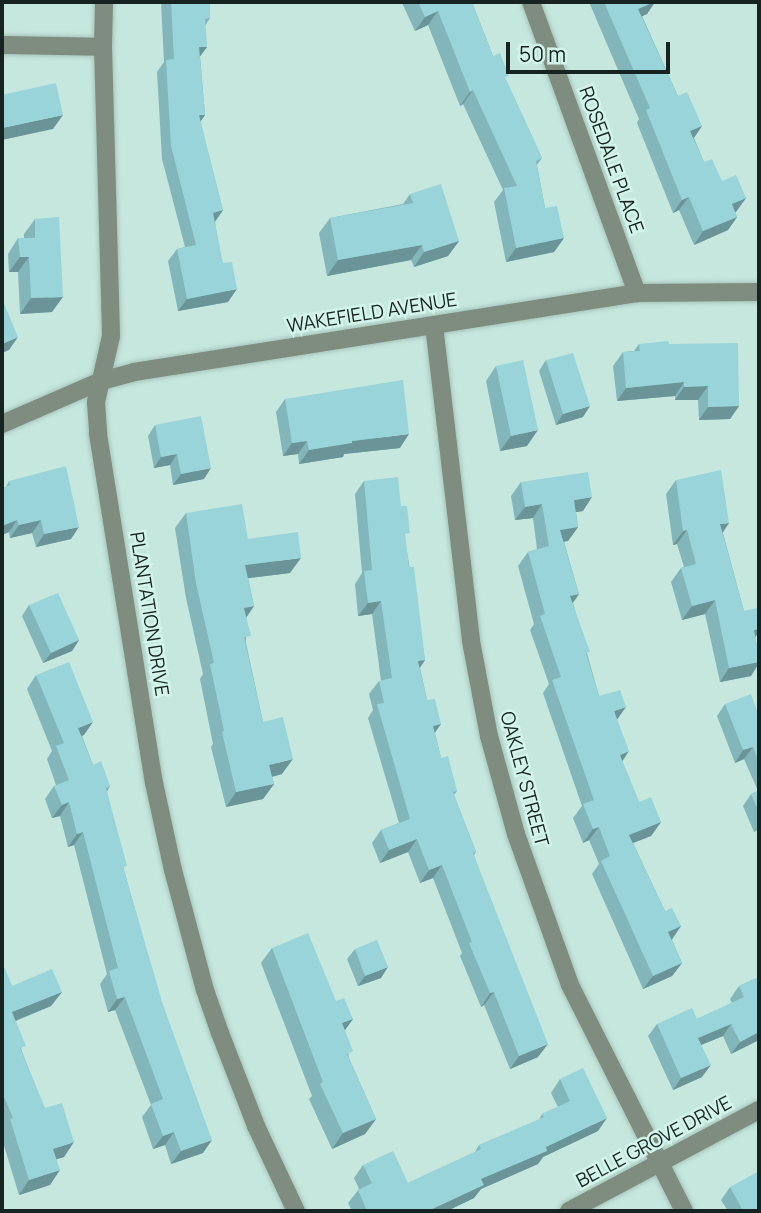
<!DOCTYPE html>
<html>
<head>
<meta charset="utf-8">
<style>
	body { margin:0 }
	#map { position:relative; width:761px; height:1213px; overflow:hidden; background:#c6e7dd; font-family:Manrope,sans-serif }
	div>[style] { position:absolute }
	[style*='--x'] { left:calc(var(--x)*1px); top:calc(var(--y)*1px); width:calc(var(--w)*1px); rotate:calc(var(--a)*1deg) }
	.roads { filter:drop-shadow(0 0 2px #a6c4bb) drop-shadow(0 0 2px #a6c4bb) }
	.minor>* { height:18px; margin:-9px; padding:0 9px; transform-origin:9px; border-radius:9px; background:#7e8d7f }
	.wall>* { inset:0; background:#83b6bb }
	.shaded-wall>* { inset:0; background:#6a9498 }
	.building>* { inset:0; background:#98d4d9 }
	span { translate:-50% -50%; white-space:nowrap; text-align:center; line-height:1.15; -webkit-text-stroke:5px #d3f4ea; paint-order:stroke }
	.street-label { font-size:19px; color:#172320 }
	.frame { position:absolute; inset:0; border:4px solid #172320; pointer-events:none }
	.scale { position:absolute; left:506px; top:42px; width:164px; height:32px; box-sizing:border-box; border:4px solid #172320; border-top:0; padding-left:9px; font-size:21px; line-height:24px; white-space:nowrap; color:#172320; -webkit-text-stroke:5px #d3f4ea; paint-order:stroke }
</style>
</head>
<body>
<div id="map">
	<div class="roads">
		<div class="minor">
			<div style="--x:104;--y:2;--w:45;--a:91.3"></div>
			<div style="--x:103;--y:47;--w:289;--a:88.4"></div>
			<div style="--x:111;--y:336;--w:68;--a:102.8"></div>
			<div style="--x:96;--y:402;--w:32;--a:86"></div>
			<div style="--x:98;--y:434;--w:353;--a:80.9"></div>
			<div style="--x:154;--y:783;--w:89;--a:77.7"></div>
			<div style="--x:173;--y:870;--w:124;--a:75.1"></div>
			<div style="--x:205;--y:990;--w:46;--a:70.8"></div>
			<div style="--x:220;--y:1033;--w:100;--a:68.8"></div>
			<div style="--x:256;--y:1126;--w:94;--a:64.8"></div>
			<div style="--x:531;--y:2;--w:310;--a:70"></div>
			<div style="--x:2;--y:45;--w:101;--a:1.1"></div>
			<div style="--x:434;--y:325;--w:318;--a:83.3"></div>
			<div style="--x:471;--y:641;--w:97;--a:79.3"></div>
			<div style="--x:489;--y:736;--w:102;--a:74.6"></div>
			<div style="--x:516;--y:834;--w:160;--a:70.3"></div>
			<div style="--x:570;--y:985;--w:253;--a:63.2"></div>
			<div style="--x:2;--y:424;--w:108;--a:-23.5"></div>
			<div style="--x:101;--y:381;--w:34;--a:-15"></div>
			<div style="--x:134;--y:372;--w:509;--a:-8.93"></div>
			<div style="--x:637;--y:293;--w:122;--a:-0.5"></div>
			<div style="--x:569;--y:1211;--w:215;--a:-28"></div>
		</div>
	</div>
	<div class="wall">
		<div style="clip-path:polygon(161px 2px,210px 2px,210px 18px,205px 26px,207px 47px,200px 56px,205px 115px,200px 122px,223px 210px,215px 222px,228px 302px,178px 311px,168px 261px,177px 249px,185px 247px,162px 159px,157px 72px,164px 62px)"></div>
		<div style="clip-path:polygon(402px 2px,472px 2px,493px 56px,506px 80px,542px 158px,537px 165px,545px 208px,564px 238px,554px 252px,506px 262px,494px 202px,503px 190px,463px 104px,460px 106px,428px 25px,415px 31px,402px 3px)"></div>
		<div style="clip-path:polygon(589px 2px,655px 2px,647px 14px,642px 16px,678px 96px,702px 126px,694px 138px,704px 162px,722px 181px,746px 198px,735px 212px,737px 217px,728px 230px,694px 245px,679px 210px,673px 213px,637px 123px,639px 119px)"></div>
		<div style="clip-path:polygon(410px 194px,459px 241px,448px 256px,414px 267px,411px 260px,327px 276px,319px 233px,330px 218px,403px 204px)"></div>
		<div style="clip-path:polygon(35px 219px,52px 312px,20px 314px,18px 272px,9px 272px,8px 254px,18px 238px,24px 238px,24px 234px)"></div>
		<div style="clip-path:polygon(639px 344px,669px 344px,739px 406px,730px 419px,699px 420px,698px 400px,675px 400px,675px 396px,617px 401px,613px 366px,623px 352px,634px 351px)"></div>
		<div style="clip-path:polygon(546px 360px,583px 417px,556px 425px,539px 371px)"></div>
		<div style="clip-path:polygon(496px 366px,527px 446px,500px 451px,486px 381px)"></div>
		<div style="clip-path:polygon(285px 399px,400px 448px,344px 454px,343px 457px,299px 464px,298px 454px,283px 456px,276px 412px)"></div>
		<div style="clip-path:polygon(155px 425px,204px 479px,173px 485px,170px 465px,154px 468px,148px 436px)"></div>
		<div style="clip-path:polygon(676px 480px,723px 533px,744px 611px,759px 619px,759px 632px,755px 637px,759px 656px,759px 664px,751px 676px,720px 682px,705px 614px,682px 620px,671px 582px,681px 568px,684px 567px,677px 544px,673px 545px,666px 494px)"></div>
		<div style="clip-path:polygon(9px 481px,71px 539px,36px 547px,32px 533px,10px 538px,9px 532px,2px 535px,2px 488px,6px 487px)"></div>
		<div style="clip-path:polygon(364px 481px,405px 540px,425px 660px,420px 668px,427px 700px,441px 724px,435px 733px,441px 758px,457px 791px,454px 795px,476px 852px,474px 855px,538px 1057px,510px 1069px,484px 1005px,481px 1007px,460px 956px,462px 953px,433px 878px,420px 883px,408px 852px,380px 863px,372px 843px,381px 830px,399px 823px,368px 718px,373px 710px,369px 694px,379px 681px,381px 681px,372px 614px,358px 616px,355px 584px,362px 573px,355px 494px)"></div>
		<div style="clip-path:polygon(521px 482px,583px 511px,576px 512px,578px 527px,568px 541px,564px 542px,579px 594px,573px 603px,599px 696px,617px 719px,622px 761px,639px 802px,661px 822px,651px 836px,633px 843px,665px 911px,681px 926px,672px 940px,682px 963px,672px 976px,643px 989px,592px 874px,599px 864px,589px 840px,583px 843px,573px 818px,582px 806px,543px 693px,549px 684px,530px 630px,534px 624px,518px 566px,528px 552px,537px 549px,533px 518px,515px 520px,511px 496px)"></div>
		<div style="clip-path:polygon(186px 513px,248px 539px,290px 573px,248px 578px,254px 606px,246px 617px,246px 643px,263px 722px,282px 774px,272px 777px,274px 784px,263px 799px,226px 807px,211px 747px,213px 744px,200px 679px,203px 674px,186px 598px,175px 528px)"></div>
		<div style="clip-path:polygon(29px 605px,79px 640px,72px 651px,43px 663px,22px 616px)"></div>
		<div style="clip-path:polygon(36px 675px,84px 735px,82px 736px,93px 765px,110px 786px,107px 792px,124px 870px,203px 1153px,171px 1164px,165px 1145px,153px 1149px,142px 1117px,151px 1105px,115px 1010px,108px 1012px,100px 984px,107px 974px,74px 845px,68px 847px,60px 816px,52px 818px,45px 799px,54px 786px,56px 785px,47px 759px,52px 751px,27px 689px)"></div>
		<div style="clip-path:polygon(725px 704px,759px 713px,759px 830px,754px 832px,743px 806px,751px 794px,758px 791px,744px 759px,735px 763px,717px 716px)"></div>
		<div style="clip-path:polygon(272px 948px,336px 1001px,353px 1019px,345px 1030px,349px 1058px,376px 1119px,365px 1134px,332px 1149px,309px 1099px,312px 1096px,261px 963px)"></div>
		<div style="clip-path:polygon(355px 949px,381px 978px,358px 986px,347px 959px)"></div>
		<div style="clip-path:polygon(2px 963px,12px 986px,62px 992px,51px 1006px,16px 1021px,22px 1052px,64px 1157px,57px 1159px,50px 1185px,19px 1195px,2px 1139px)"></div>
		<div style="clip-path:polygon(759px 977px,759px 1040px,731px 1054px,723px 1036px,701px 1045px,702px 1077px,673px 1090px,648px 1036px,657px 1024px,697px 1019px,732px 1003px,730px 999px,739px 986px)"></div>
		<div style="clip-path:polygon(560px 1079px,598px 1131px,543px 1157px,538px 1164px,481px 1189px,474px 1198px,447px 1211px,352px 1211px,348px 1203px,359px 1189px,354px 1178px,363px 1165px,408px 1183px,475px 1152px,479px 1145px,539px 1120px,542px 1114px,558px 1107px,551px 1093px)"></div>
		<div style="clip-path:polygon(730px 1187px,759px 1211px,728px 1211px,721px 1200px)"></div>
	</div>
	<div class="shaded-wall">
		<div style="clip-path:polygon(654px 2px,655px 2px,647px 14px,629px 22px,638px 9px)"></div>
		<div style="clip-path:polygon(438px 11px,428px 25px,415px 31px,425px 17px)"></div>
		<div style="clip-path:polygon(199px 47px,207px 47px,198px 59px)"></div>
		<div style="clip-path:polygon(473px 90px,463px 104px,460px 106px,470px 92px)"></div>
		<div style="clip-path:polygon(63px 115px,53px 129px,2px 140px,2px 128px)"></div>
		<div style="clip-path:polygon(199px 115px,205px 115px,196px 128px)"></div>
		<div style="clip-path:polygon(702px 126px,693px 139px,690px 131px)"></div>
		<div style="clip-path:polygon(689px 197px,679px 210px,673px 213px,682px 200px)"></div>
		<div style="clip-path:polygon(746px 198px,736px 212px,723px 217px,732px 204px)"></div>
		<div style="clip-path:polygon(223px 210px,214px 223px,213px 213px)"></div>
		<div style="clip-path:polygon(737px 217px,728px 230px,694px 245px,703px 231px)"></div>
		<div style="clip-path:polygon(564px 238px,554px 252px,506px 262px,516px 248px)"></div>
		<div style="clip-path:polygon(459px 241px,448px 256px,414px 267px,424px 252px)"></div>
		<div style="clip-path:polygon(422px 245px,411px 260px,327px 276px,338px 260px)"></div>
		<div style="clip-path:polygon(20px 257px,29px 257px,18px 272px,9px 272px)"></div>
		<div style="clip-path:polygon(237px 289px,228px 302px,178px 311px,187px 299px)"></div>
		<div style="clip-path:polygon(63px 297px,52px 312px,20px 314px,31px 298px)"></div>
		<div style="clip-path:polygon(18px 337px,9px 350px,2px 353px,2px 344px)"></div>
		<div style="clip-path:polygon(684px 382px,675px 396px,617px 401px,626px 388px)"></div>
		<div style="clip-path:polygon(708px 386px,698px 400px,675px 400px,684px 387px)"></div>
		<div style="clip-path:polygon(590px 406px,583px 417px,556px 425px,563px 414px)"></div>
		<div style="clip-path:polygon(739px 406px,730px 419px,699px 420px,708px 407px)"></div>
		<div style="clip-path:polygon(538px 430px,527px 446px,500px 451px,511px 436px)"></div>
		<div style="clip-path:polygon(409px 434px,400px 448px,344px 454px,343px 457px,299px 464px,309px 450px,352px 441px)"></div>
		<div style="clip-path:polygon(307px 441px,298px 454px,283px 456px,292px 443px)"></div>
		<div style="clip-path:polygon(177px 454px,170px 465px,154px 468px,161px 457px)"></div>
		<div style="clip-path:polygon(211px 468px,204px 479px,173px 485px,181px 474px)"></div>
		<div style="clip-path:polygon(592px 497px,583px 511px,564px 514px,574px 500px)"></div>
		<div style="clip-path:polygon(542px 504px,533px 518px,515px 520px,525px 507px)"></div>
		<div style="clip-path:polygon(17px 520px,9px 532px,2px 535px,2px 526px)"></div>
		<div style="clip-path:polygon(41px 520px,32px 533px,10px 538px,19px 525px)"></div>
		<div style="clip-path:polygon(729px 523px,720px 537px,720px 524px)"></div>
		<div style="clip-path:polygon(79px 527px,71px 539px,36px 547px,44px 534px)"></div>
		<div style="clip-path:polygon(578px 527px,568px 541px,551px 543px,560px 530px)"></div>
		<div style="clip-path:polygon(687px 530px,677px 544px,673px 545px,683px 531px)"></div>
		<div style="clip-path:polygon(301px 558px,290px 573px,234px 580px,245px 565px)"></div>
		<div style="clip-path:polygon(579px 594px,569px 608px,570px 596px)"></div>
		<div style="clip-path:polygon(715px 600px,705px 614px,682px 620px,692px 606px)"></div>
		<div style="clip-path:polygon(381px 601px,372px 614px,358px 616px,368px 603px)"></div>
		<div style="clip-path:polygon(254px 606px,244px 621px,244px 608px)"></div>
		<div style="clip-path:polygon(759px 629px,759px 632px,752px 642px,754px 630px)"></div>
		<div style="clip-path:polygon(79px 640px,72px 651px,43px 663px,51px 653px)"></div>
		<div style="clip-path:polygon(425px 660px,416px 673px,418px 661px)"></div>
		<div style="clip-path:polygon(759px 662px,751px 676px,720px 682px,729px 668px)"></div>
		<div style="clip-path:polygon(626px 707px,616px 721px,614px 711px)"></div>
		<div style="clip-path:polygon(93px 722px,84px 735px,69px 741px,78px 728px)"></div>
		<div style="clip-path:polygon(441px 724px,431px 737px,433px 726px)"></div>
		<div style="clip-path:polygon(753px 747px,744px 759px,735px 763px,743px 750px)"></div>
		<div style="clip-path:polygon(629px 751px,620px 765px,620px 755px)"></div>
		<div style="clip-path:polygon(293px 759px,282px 774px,259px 780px,269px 765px)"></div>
		<div style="clip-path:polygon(274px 784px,263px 799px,226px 807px,236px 792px)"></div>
		<div style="clip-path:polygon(69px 802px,60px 816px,52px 818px,62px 805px)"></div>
		<div style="clip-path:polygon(661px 822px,651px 836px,620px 848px,629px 835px)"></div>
		<div style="clip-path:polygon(599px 827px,589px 840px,583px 843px,593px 829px)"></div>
		<div style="clip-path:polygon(83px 832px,74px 845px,68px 847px,77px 834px)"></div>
		<div style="clip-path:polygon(417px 839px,408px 852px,380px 863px,389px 850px)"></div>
		<div style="clip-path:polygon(442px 865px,433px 878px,420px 883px,429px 870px)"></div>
		<div style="clip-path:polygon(681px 926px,671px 940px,668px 932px)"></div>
		<div style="clip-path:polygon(682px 963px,672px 976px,643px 989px,653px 976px)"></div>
		<div style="clip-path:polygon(388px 967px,381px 978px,358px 986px,365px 976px)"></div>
		<div style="clip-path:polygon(62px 992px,51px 1006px,2px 1026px,12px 1012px)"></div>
		<div style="clip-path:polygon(494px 992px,484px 1005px,481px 1007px,490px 993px)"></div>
		<div style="clip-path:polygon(125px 997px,115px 1010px,108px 1012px,117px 999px)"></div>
		<div style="clip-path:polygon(353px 1019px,342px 1034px,342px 1023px)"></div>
		<div style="clip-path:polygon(731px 1024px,723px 1036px,689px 1050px,698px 1038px)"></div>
		<div style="clip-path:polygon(759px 1032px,759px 1040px,731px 1054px,740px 1042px)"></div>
		<div style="clip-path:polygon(548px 1044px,538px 1057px,510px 1069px,519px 1056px)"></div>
		<div style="clip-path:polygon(711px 1065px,702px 1077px,673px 1090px,681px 1078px)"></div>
		<div style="clip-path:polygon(607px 1118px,598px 1131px,543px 1157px,538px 1164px,481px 1189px,474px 1198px,447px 1211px,428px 1211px,481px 1179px,546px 1147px)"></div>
		<div style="clip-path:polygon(376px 1119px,365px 1134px,332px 1149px,343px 1133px)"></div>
		<div style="clip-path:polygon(174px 1132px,165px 1145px,153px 1149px,163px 1136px)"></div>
		<div style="clip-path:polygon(212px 1140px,203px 1153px,171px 1164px,181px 1151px)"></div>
		<div style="clip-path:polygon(74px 1142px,64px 1157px,43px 1163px,53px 1149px)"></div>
		<div style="clip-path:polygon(60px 1170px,50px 1185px,19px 1195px,29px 1180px)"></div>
	</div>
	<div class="building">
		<div style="clip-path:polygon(171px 2px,210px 2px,210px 18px,205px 19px,207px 47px,199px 47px,205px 115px,199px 115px,223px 210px,213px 213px,223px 263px,232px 262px,237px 289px,187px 299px,177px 249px,196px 245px,171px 146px,166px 60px,174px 59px)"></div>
		<div style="clip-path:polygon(418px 2px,472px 2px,493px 56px,500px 53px,509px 76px,505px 77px,542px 158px,536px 161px,545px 208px,557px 206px,564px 238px,516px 248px,504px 188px,517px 186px,473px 90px,470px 92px,438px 11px,425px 17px)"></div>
		<div style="clip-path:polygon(604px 2px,654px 2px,638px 9px,678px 96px,687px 92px,702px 126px,690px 131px,704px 162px,712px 159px,722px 181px,736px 175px,746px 198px,732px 204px,737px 217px,703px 231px,689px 197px,682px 200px,646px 110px,650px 108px)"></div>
		<div style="clip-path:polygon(56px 83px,63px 115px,2px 128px,2px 95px)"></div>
		<div style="clip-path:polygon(441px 184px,459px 241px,424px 252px,422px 245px,338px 260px,330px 218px,413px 203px,410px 194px)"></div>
		<div style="clip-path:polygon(59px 217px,63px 297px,31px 298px,29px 257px,20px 257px,18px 238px,35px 238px,35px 219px)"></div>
		<div style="clip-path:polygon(2px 299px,18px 337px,2px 344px)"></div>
		<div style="clip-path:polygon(668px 341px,669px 344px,738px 343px,739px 406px,708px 407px,708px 386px,684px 387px,684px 382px,626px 388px,623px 352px,640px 351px,639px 344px)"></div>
		<div style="clip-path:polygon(573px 353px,590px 406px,563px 414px,546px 360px)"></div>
		<div style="clip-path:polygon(523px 360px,538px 430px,511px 436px,496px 366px)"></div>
		<div style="clip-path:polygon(403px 380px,409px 434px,352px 441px,352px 443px,309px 450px,307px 441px,292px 443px,285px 399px)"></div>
		<div style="clip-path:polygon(201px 416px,211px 468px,181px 474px,177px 454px,161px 457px,155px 425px)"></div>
		<div style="clip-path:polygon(66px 466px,79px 527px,44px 534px,41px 520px,19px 525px,17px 520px,2px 526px,2px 488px,10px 485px,9px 481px)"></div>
		<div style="clip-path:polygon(721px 470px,729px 523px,720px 524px,744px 611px,757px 608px,759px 619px,759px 629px,754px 630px,759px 656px,759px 662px,729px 668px,715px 600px,692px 606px,681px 568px,696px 564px,687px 530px,683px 531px,676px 480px)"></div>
		<div style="clip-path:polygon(588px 472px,592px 497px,574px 500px,578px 527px,560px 530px,579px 594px,570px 596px,590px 652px,586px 653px,599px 696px,620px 690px,626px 707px,614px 711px,629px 751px,620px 755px,639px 802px,651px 797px,661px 822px,629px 835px,665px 911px,672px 908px,681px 926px,668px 932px,682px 963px,653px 976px,601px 861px,610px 856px,599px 827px,593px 829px,583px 804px,594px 800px,552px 680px,561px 677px,540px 616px,545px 614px,528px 552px,549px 546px,542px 504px,525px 507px,521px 482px)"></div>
		<div style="clip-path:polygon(398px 477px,401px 506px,407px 506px,410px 533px,405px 534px,409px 567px,414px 567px,425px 660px,418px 661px,427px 700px,435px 699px,441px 724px,433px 726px,441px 758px,448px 756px,457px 791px,453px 792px,476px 852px,473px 853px,548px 1044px,519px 1056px,494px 992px,490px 993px,469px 943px,472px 942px,442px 865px,429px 870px,417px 839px,389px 850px,381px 830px,410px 819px,377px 704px,384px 703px,379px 681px,392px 678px,381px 601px,368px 603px,364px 571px,372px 570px,364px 481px)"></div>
		<div style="clip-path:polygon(242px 504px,248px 539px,298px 532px,301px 558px,245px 565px,254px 606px,244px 608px,251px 636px,244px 637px,263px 722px,283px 717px,293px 759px,269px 765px,274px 784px,236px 792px,222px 732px,224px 731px,210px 664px,214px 663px,196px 583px,186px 513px)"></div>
		<div style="clip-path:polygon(58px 593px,79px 640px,51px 653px,29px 605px)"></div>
		<div style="clip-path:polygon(69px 662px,93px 722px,78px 728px,93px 765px,101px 761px,110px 786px,106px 788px,127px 866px,123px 867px,163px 1005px,212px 1140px,181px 1151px,174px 1132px,163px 1136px,151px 1104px,163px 1099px,125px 997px,117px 999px,109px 971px,118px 968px,83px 832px,77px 834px,69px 802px,62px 805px,54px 786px,69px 780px,56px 746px,64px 743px,36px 675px)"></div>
		<div style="clip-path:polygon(751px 694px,758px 714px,759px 713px,759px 762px,753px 747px,743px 750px,725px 704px)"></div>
		<div style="clip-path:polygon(759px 790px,759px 812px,751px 794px)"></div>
		<div style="clip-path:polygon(308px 933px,336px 1001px,344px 998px,353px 1019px,342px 1023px,353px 1051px,347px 1054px,376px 1119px,343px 1133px,320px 1084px,323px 1082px,272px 948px)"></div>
		<div style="clip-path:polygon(377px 940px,388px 967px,365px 976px,355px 949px)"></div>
		<div style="clip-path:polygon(2px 963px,12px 986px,52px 969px,62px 992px,12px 1012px,26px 1046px,20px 1048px,45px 1108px,62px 1103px,74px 1142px,53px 1149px,60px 1170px,29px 1180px,10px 1119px,13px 1118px,2px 1092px)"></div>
		<div style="clip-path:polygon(759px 977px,759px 1032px,740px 1042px,731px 1024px,698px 1038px,711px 1065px,681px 1078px,657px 1024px,692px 1008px,697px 1019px,744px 997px,739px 986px)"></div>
		<div style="clip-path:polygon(583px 1068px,607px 1118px,546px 1147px,547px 1151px,481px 1179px,484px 1185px,428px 1211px,367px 1211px,358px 1190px,372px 1183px,363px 1165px,393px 1151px,408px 1183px,481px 1149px,479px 1145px,544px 1117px,542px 1114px,570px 1101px,560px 1079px)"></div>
		<div style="clip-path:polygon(759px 1171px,759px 1210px,756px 1211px,743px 1211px,730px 1187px)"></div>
	</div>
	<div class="street-label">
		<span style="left:611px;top:160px;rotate:70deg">ROSEDALE PLACE</span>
		<span style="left:372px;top:313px;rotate:-9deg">WAKEFIELD AVENUE</span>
		<span style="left:149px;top:614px;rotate:81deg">PLANTATION DRIVE</span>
		<span style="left:524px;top:779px;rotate:75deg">OAKLEY STREET</span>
		<span style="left:654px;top:1142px;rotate:-28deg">BELLE GROVE DRIVE</span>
	</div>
	<div class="frame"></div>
	<div class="scale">50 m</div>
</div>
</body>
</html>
